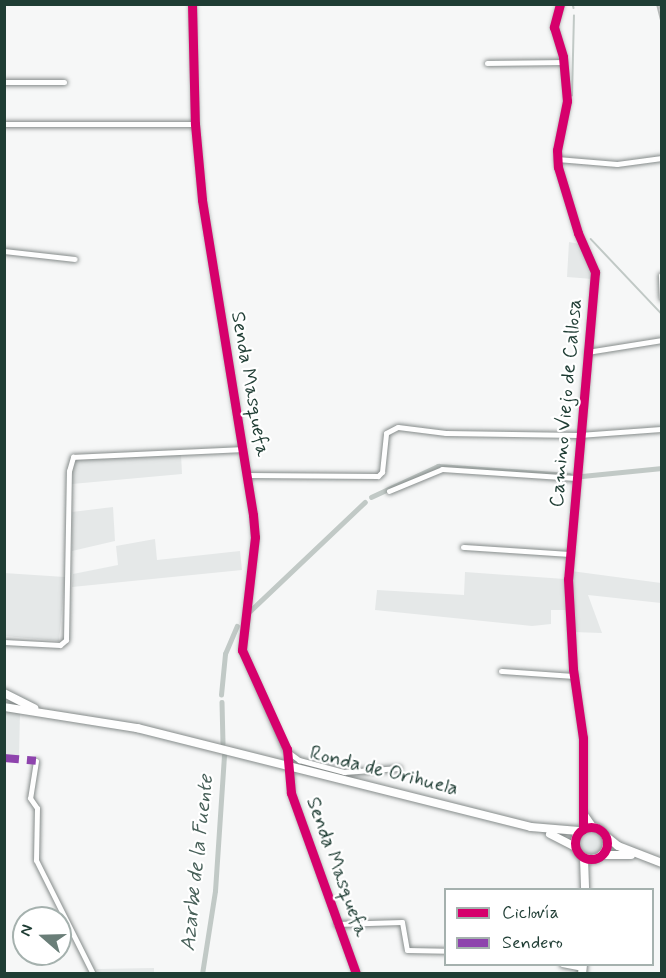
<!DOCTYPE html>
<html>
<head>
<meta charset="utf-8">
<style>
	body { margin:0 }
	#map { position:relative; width:666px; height:978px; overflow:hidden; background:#f6f7f7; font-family:Mynerve,sans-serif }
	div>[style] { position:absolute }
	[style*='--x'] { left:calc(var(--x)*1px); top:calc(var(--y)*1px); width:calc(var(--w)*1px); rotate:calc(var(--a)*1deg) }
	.built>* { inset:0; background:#e5e8e8 }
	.green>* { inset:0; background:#e4e8e8 }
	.round { border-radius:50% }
	.stream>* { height:1.5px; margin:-0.75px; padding:0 0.75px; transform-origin:0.75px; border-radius:0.75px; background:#c1c9c6 }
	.canal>* { height:4.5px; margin:-2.25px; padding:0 2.25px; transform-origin:2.25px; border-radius:2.25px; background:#c1c9c6 }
	.roads { filter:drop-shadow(0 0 2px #858b8a) drop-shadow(0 0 2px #858b8a) }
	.street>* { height:5px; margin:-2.5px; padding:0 2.5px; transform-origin:2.5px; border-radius:2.5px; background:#fefefe }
	.secondary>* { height:8px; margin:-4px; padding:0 4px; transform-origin:4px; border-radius:4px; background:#fefefe }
	.secondary>.ring { margin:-4px; padding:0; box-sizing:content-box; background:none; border:8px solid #fefefe; border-radius:50% }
	.rail>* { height:4px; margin-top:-2px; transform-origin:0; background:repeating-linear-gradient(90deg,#fff 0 4.5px,#b5b8b7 0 9px); box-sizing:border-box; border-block:2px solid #b5b8b7 }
	.quiet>* { height:8px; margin-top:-4px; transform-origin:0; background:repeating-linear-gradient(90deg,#8e44ad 0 15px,transparent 0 23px) }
	.cycleway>* { height:9px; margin:-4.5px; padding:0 4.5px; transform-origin:4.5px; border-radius:4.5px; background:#d6006c }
	.cycleway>.ring { margin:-4.5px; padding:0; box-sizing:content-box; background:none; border:9px solid #d6006c; border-radius:50% }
	span { translate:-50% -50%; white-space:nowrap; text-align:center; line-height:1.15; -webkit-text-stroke:4.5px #fff; paint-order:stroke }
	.street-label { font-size:20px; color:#1f3d34 }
	.water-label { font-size:21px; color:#49615a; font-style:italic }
	.frame { position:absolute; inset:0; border:6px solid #1f3d34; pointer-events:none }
	.legend { position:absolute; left:444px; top:888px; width:210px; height:78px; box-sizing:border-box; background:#fff; border:2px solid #a5b1ae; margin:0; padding:8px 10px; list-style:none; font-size:18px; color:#1f3d34 }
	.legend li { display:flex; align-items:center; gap:12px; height:30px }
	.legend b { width:30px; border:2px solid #a5b1ae }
	.north { position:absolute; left:12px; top:906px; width:60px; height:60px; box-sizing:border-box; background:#fff; border:2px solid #a5b1ae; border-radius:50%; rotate:290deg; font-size:16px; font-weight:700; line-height:24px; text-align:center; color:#1f3d34 }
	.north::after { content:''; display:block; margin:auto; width:21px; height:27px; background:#6a7e78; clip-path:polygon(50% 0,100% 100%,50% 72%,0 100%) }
</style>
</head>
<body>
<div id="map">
	<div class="built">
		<div style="clip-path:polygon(569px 242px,580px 244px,593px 270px,593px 279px,567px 277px)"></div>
		<div style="clip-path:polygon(181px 454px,182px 474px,72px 484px,73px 459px)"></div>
		<div style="clip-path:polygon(113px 507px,115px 541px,72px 551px,72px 512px)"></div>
		<div style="clip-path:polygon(155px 539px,157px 560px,240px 551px,242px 570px,72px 587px,73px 574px,118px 565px,116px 546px)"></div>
		<div style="clip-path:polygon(571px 571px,661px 583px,661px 603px,588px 595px,602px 633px,572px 632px)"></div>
		<div style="clip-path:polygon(465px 572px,565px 579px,566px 610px,551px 610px,551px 624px,532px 626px,375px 610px,377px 590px,464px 595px)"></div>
		<div style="clip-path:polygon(4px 573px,65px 577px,59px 641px,5px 636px)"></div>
		<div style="clip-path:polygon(154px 968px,154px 974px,98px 973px,97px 969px)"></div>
	</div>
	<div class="green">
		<div style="clip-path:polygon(5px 712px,20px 712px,19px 757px,5px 756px)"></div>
		<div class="round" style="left:579px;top:830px;width:24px;height:24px"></div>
	</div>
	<div class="stream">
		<div style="--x:573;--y:4;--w:4;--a:76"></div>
		<div style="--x:572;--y:96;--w:80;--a:-88.6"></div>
		<div style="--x:591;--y:239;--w:103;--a:46.6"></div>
	</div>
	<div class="canal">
		<div style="--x:582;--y:476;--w:80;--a:-5.7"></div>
		<div style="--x:371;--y:497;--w:74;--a:-24.8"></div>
		<div style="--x:438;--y:466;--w:131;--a:3.9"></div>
		<div style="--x:250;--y:611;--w:158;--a:-43.5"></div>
		<div style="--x:221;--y:695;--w:41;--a:-84.4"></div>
		<div style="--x:225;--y:654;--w:30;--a:-67"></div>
		<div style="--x:222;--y:702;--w:41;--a:88.6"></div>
		<div style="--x:202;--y:974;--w:84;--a:-81.1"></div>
		<div style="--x:215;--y:891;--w:136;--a:-86.2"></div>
	</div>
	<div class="roads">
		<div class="street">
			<div style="--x:192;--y:4;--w:120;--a:88.6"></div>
			<div style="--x:195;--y:124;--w:76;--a:84.7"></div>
			<div style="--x:202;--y:200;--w:319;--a:80.8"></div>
			<div style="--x:253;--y:515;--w:22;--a:85"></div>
			<div style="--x:255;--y:537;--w:114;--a:96.6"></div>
			<div style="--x:242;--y:650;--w:120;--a:66.4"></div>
			<div style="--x:560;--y:4;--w:24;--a:105"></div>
			<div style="--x:554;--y:27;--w:31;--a:73"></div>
			<div style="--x:563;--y:57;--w:44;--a:84.8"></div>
			<div style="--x:567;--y:101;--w:50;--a:101.5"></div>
			<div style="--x:557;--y:150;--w:17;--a:87"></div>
			<div style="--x:558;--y:167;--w:69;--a:73.1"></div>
			<div style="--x:578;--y:233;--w:43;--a:66.4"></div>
			<div style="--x:595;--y:272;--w:308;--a:95"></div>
			<div style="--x:568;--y:579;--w:90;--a:86.8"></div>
			<div style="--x:573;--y:669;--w:70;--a:81.8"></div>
			<div style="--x:583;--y:738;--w:91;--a:90"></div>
			<div style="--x:487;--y:63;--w:76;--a:-0.8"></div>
			<div style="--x:4;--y:82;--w:60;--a:0"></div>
			<div style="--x:4;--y:124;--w:191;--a:0"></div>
			<div style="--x:557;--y:159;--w:60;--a:4.8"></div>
			<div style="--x:617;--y:164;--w:45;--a:-7.6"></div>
			<div style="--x:4;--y:251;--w:71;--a:6.4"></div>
			<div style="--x:661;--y:275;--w:23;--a:88"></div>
			<div style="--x:587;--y:352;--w:76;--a:-9.1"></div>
			<div style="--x:247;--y:475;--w:131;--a:0.4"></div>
			<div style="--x:378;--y:476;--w:6;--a:-45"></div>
			<div style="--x:382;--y:472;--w:39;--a:-84"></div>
			<div style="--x:386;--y:433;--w:13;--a:-27"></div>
			<div style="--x:398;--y:427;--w:48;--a:7.1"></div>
			<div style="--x:446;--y:433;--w:133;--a:0.9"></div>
			<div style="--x:579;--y:435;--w:82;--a:-4.2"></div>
			<div style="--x:389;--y:491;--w:57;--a:-22.5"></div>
			<div style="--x:442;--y:469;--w:134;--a:3.8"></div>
			<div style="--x:463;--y:547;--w:108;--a:3.7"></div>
			<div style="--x:4;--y:642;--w:56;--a:3.1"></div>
			<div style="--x:60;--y:645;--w:8;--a:-40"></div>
			<div style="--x:66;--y:640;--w:169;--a:-89"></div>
			<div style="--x:69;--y:471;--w:15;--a:-74"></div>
			<div style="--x:73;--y:457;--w:169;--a:-2.7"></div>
			<div style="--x:501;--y:671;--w:74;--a:3.9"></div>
			<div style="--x:288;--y:752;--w:14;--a:36"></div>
			<div style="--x:299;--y:760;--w:47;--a:14.9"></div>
			<div style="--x:344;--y:772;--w:55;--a:-4.2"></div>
			<div style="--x:36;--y:761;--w:37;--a:99"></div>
			<div style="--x:30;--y:798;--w:12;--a:55"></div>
			<div style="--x:37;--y:808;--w:52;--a:91.1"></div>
			<div style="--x:36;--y:860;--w:127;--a:63.4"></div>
			<div style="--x:290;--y:772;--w:21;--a:87"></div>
			<div style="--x:291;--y:793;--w:192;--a:70.2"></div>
			<div style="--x:585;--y:814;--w:16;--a:55"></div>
			<div style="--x:336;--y:924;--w:66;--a:-1.7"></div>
			<div style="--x:402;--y:922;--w:28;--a:80"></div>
			<div style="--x:407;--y:950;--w:39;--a:1"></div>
			<div style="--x:562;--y:964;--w:21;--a:11"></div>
		</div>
		<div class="secondary">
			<div style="--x:4;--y:693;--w:34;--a:27"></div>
			<div style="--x:4;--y:707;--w:135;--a:9"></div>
			<div style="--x:137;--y:728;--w:406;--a:14.1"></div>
			<div style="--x:531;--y:827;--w:48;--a:4.8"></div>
			<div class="ring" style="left:575px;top:827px;width:24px;height:24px"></div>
			<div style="--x:550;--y:834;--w:28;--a:27"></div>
			<div style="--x:607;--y:837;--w:14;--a:39"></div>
			<div style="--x:618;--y:846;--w:47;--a:21.1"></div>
			<div style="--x:602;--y:855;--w:29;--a:0"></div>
			<div style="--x:584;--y:858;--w:32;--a:88"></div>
			<div style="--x:582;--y:974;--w:10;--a:-84"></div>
		</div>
	</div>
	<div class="rail">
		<div style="--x:658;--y:4;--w:16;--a:76"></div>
	</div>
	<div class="quiet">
		<div style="--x:4;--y:758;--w:32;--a:5"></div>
	</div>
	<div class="cycleway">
		<div style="--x:192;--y:4;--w:120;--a:88.6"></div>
		<div style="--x:195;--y:124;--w:76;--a:84.7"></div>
		<div style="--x:202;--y:200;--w:319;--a:80.8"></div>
		<div style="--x:253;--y:515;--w:22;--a:85"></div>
		<div style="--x:255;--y:537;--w:114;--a:96.6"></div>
		<div style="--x:242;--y:650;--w:109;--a:65.6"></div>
		<div style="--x:287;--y:749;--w:44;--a:84.8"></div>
		<div style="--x:291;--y:793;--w:192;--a:70.2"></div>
		<div style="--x:560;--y:4;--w:24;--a:105"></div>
		<div style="--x:554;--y:27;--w:31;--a:73"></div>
		<div style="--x:563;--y:57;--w:44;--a:84.8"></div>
		<div style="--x:567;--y:101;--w:50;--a:101.5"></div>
		<div style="--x:557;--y:150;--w:17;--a:87"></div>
		<div style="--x:558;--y:167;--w:69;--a:73.1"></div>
		<div style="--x:578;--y:233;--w:43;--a:66.4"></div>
		<div style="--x:595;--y:272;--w:308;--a:95"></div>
		<div style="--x:568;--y:579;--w:90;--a:86.8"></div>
		<div style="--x:573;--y:669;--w:70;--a:81.8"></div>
		<div style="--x:583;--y:738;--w:91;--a:90"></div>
		<div class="ring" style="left:575px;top:827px;width:23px;height:23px"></div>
	</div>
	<div class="street-label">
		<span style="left:250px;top:384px;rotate:80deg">Senda Masquefa</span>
		<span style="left:566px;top:403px;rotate:-85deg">Camino Viejo de Callosa</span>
		<span style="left:384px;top:771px;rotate:14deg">Ronda de Orihuela</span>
		<span style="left:337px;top:867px;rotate:70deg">Senda Masquefa</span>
	</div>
	<div class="water-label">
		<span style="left:197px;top:863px;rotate:-84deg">Azarbe de la Fuente</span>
	</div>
	<div class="frame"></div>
	<ul class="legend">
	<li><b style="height:8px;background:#d6006c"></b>Ciclovía</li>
	<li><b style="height:8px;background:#8e44ad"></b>Sendero</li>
	</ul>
	<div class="north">N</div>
</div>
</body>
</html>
